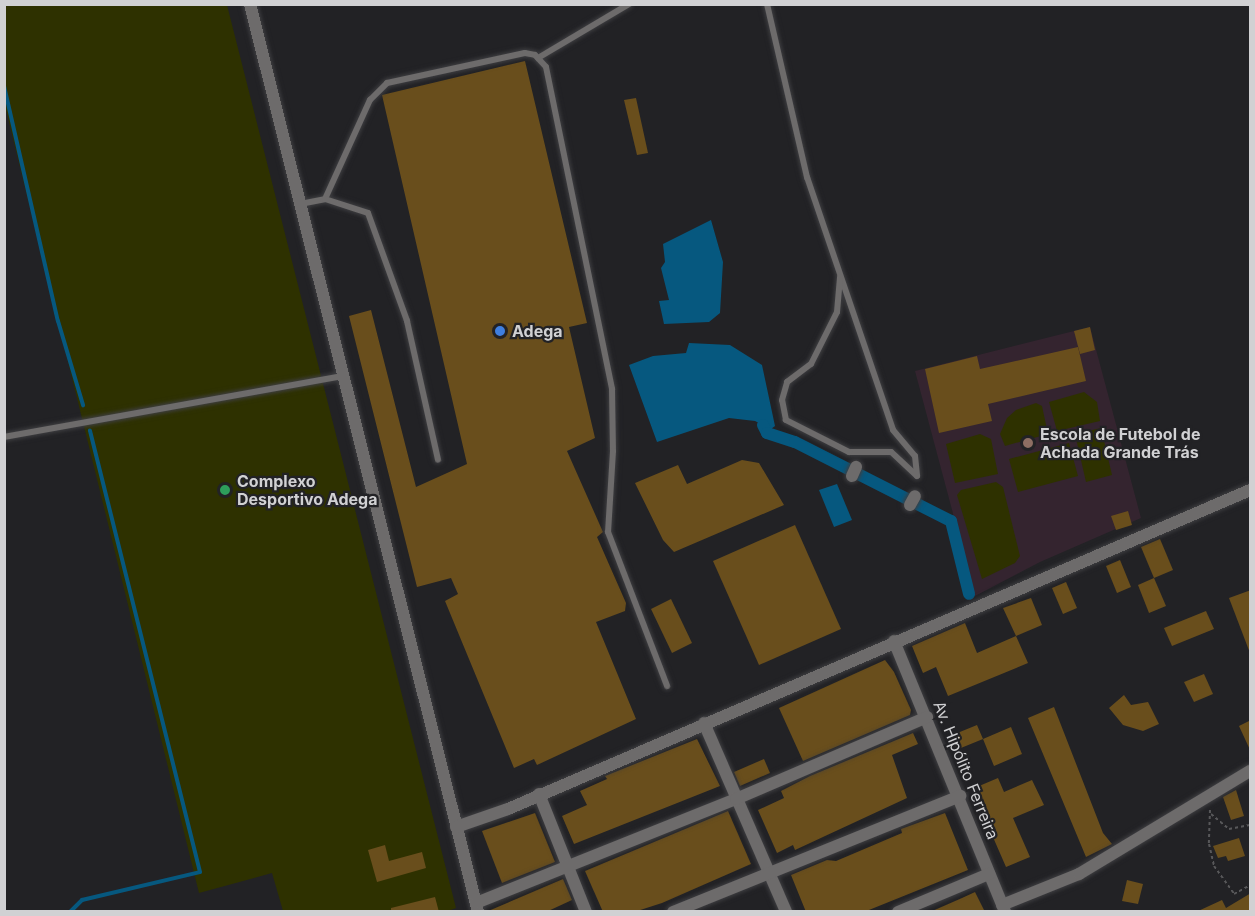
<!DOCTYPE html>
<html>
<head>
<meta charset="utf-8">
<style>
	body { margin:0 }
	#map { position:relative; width:1255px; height:916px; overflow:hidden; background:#222225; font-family:Inter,sans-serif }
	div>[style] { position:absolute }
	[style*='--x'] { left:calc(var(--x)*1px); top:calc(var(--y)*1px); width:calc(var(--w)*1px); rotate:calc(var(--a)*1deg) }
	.education>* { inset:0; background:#34242f }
	.green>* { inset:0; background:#2e3100 }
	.water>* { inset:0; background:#06587f }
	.stream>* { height:4px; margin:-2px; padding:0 2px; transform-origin:2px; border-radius:2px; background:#06587f }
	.canal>* { height:12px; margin:-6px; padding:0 6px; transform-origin:6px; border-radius:6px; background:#06587f }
	.building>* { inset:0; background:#694e1c }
	.path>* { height:2px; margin-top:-1px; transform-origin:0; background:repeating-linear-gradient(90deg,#58585a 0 3px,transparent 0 6px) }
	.roads { filter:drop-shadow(0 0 2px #3e3e41) drop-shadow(0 0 2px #3e3e41) }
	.lane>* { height:6px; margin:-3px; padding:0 3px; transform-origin:3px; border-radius:3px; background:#6d6b6b }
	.street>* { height:12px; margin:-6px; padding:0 6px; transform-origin:6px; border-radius:6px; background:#6d6b6b }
	.dots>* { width:16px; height:16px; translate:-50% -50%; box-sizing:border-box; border:3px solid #222225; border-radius:50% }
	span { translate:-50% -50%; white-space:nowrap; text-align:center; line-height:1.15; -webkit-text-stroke:4.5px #222225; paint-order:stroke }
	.poi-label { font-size:16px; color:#d1d1d3; font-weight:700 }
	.left { translate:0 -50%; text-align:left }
	.street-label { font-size:16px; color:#d1d1d3 }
	.frame { position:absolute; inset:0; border:6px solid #d1d1d3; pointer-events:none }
</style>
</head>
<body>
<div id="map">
	<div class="education">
		<div style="clip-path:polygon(1090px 327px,1141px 518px,1040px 562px,975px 596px,915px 371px)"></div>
	</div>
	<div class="green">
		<div style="clip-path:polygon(4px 5px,227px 5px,456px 908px,445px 912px,283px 911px,272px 873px,199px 893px,5px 106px)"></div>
		<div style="clip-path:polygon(1084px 392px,1097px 402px,1100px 421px,1057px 431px,1049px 402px)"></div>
		<div style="clip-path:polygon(1036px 403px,1042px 406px,1048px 434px,1005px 446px,1000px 434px,1007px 418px,1016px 410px)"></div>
		<div style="clip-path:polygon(1101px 428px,1112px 475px,1086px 482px,1075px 434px)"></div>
		<div style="clip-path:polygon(980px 434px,991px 439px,998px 474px,955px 483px,946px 444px)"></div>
		<div style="clip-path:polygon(1069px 443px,1078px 476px,1018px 492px,1009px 459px)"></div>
		<div style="clip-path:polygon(996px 482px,1003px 487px,1020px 556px,1015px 563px,982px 579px,957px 495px,961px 490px)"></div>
	</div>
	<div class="water">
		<div style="clip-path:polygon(711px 220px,723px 262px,720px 313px,709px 322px,664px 324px,659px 301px,669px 300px,661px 268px,665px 262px,663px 244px)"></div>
		<div style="clip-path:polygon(689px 343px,730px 345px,762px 365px,775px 426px,771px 429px,755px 421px,729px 418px,657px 442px,629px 365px,653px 356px,686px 353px)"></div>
		<div style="clip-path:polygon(837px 484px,852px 520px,834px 527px,819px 490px)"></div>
	</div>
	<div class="stream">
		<div style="--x:4;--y:86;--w:241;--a:77.1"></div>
		<div style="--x:58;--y:321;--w:88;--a:73.4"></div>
		<div style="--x:70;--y:912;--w:17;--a:-45"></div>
		<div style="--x:82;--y:900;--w:121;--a:-13.3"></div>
		<div style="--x:200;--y:872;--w:455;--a:-104"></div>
	</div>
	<div class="canal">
		<div style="--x:763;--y:425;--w:9;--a:63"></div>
		<div style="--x:767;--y:433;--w:29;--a:18"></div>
		<div style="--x:795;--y:442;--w:175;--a:26.9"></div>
		<div style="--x:951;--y:521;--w:75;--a:76.1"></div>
	</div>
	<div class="building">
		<div style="clip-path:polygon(525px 61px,587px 323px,569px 327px,595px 438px,567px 451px,603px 532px,597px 537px,626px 603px,625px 611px,596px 622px,636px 719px,537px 765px,534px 759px,514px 768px,445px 601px,458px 594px,451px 578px,417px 587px,349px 316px,371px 310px,416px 487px,467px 464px,382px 95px)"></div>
		<div style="clip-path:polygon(636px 98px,648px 153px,637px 155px,624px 100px)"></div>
		<div style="clip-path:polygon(1090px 327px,1095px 350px,1080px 354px,1074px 331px)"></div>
		<div style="clip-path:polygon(1078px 347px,1086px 381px,988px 404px,992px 421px,939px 433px,925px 369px,977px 356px,980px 369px)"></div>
		<div style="clip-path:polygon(742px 460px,759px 463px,784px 505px,674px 552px,663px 540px,635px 483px,678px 465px,687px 484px)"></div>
		<div style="clip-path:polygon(1128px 511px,1132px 525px,1116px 530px,1111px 516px)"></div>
		<div style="clip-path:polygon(795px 525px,841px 629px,759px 665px,713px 561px)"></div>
		<div style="clip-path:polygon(1160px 539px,1173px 570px,1154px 578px,1141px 547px)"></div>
		<div style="clip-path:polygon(1120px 560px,1131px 587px,1117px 593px,1106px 566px)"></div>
		<div style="clip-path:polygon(1154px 578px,1166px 606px,1149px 613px,1138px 585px)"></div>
		<div style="clip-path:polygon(1066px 582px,1077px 608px,1063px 614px,1052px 588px)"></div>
		<div style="clip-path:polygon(1251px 590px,1251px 653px,1250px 653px,1229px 598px)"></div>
		<div style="clip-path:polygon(1031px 598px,1042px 625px,1016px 636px,1003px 608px)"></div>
		<div style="clip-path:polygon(671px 599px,692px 643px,672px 653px,651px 609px)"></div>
		<div style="clip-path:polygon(1206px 611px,1214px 629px,1172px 646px,1164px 628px)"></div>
		<div style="clip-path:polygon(965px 623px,977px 653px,1016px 636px,1028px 663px,948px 696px,936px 667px,923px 673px,912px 646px)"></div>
		<div style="clip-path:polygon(885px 660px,894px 672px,911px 710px,910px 715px,803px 761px,779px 708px)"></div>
		<div style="clip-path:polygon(1204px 674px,1213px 694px,1194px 702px,1184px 682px)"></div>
		<div style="clip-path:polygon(1124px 695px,1131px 705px,1148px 702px,1159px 724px,1143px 731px,1123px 725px,1109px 708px)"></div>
		<div style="clip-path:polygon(1054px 707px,1103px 833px,1112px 844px,1086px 857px,1028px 718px)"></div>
		<div style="clip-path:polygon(1251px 720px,1251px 752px,1239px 726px)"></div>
		<div style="clip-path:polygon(977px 725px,983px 739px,1011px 727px,1022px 754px,994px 766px,983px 739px,956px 750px,950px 736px)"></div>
		<div style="clip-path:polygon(913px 733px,918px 744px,892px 755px,907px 798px,795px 850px,793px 845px,777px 853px,758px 810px,784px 798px,781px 791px,810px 776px)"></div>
		<div style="clip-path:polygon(697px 739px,720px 786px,574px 844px,562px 816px,587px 805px,580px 791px,607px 779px,605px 776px)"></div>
		<div style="clip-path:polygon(764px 759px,770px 773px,740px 786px,734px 772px)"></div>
		<div style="clip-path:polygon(998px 778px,1004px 792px,1032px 780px,1044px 805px,1013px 818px,1030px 857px,1006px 867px,972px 789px)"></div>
		<div style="clip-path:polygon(1236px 790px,1244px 816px,1231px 820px,1223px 797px)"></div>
		<div style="clip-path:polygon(728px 811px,751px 864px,662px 903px,634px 912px,603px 912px,585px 871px)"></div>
		<div style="clip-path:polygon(535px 813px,555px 862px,502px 883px,482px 831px)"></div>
		<div style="clip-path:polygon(945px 813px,968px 870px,864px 912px,806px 912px,791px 875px,827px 860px,836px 861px,902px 833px,901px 829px)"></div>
		<div style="clip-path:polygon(1239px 838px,1245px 856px,1228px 861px,1226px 856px,1218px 858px,1213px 846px)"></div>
		<div style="clip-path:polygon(385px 845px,389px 861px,422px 852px,426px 868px,377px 882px,368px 850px)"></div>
		<div style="clip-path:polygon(563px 879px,572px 900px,546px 912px,486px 912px)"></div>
		<div style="clip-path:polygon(1127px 880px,1143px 884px,1138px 904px,1122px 901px)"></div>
		<div style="clip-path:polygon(975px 892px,985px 912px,930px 912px,962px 898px)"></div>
		<div style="clip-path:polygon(1251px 893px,1251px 912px,1196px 912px,1222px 900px,1226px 908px)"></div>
		<div style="clip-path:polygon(435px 897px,439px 912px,391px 912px,391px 908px)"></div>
	</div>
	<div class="path">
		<div style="--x:1210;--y:810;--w:34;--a:92"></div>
		<div style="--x:1209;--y:844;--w:23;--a:77"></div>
		<div style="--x:1214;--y:866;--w:34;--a:54"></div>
		<div style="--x:1234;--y:894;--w:18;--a:-29"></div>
		<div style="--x:1211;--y:814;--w:23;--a:40"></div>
		<div style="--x:1229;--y:829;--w:21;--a:-11"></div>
	</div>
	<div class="roads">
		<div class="lane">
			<div style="--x:767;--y:4;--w:178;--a:77"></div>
			<div style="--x:807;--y:177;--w:267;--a:71.2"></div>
			<div style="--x:893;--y:430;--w:34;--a:50"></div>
			<div style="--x:915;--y:456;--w:20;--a:84"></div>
			<div style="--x:917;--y:476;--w:35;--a:-137"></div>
			<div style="--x:891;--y:452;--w:42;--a:180"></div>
			<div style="--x:849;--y:452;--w:71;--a:-153.1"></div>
			<div style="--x:786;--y:420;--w:20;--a:-101"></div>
			<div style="--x:782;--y:400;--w:19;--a:-74"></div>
			<div style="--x:787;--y:382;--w:30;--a:-37"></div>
			<div style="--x:811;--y:364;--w:58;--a:-63.4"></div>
			<div style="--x:837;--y:312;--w:35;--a:-85"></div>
			<div style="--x:538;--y:58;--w:106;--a:-30.7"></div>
			<div style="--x:325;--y:199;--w:109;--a:-65.6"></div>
			<div style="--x:370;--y:100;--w:24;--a:-45"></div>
			<div style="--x:387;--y:83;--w:141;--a:-12.3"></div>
			<div style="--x:525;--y:53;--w:10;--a:11"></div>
			<div style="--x:535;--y:55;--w:16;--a:47"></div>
			<div style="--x:546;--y:67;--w:329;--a:78.4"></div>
			<div style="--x:612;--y:389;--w:62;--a:89.1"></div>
			<div style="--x:613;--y:451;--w:81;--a:93.5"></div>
			<div style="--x:608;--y:532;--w:165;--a:69"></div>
			<div style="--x:300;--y:204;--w:25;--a:-11"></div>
			<div style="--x:325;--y:199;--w:45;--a:18"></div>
			<div style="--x:368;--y:213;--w:115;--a:70.1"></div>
			<div style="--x:407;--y:321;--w:142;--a:77.4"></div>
			<div style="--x:4;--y:437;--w:344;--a:-10.2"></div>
		</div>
		<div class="street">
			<div style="--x:250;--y:4;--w:936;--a:75.9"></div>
			<div style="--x:852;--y:476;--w:10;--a:-66"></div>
			<div style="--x:910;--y:505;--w:10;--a:-61"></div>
			<div style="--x:894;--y:641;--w:293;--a:67.7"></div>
			<div style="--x:704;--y:723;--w:206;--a:66.5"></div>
			<div style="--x:539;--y:794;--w:127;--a:68.3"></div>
			<div style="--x:456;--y:827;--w:55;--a:-19.1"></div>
			<div style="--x:508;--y:809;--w:808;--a:-23.26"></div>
			<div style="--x:476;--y:903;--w:280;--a:-21.8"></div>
			<div style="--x:736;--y:799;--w:208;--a:-23.2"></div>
			<div style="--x:1002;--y:905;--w:83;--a:-21.9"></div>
			<div style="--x:1079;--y:874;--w:200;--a:-31.1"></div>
			<div style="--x:673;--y:912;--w:310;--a:-22"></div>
			<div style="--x:898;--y:912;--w:99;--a:-22.7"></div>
		</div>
	</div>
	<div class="dots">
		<div style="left:500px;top:331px;background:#3f7fe0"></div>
		<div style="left:1028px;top:443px;background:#8d6e63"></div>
		<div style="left:225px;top:490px;background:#2e9e5b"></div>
	</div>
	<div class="poi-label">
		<span class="left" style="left:512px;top:331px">Adega</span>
		<span class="left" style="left:1040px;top:443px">Escola de Futebol de<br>Achada Grande Trás</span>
		<span class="left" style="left:237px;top:490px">Complexo<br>Desportivo Adega</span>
	</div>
	<div class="street-label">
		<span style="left:966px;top:770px;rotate:68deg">Av. Hipólito Ferreira</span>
	</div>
	<div class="frame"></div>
</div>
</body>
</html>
